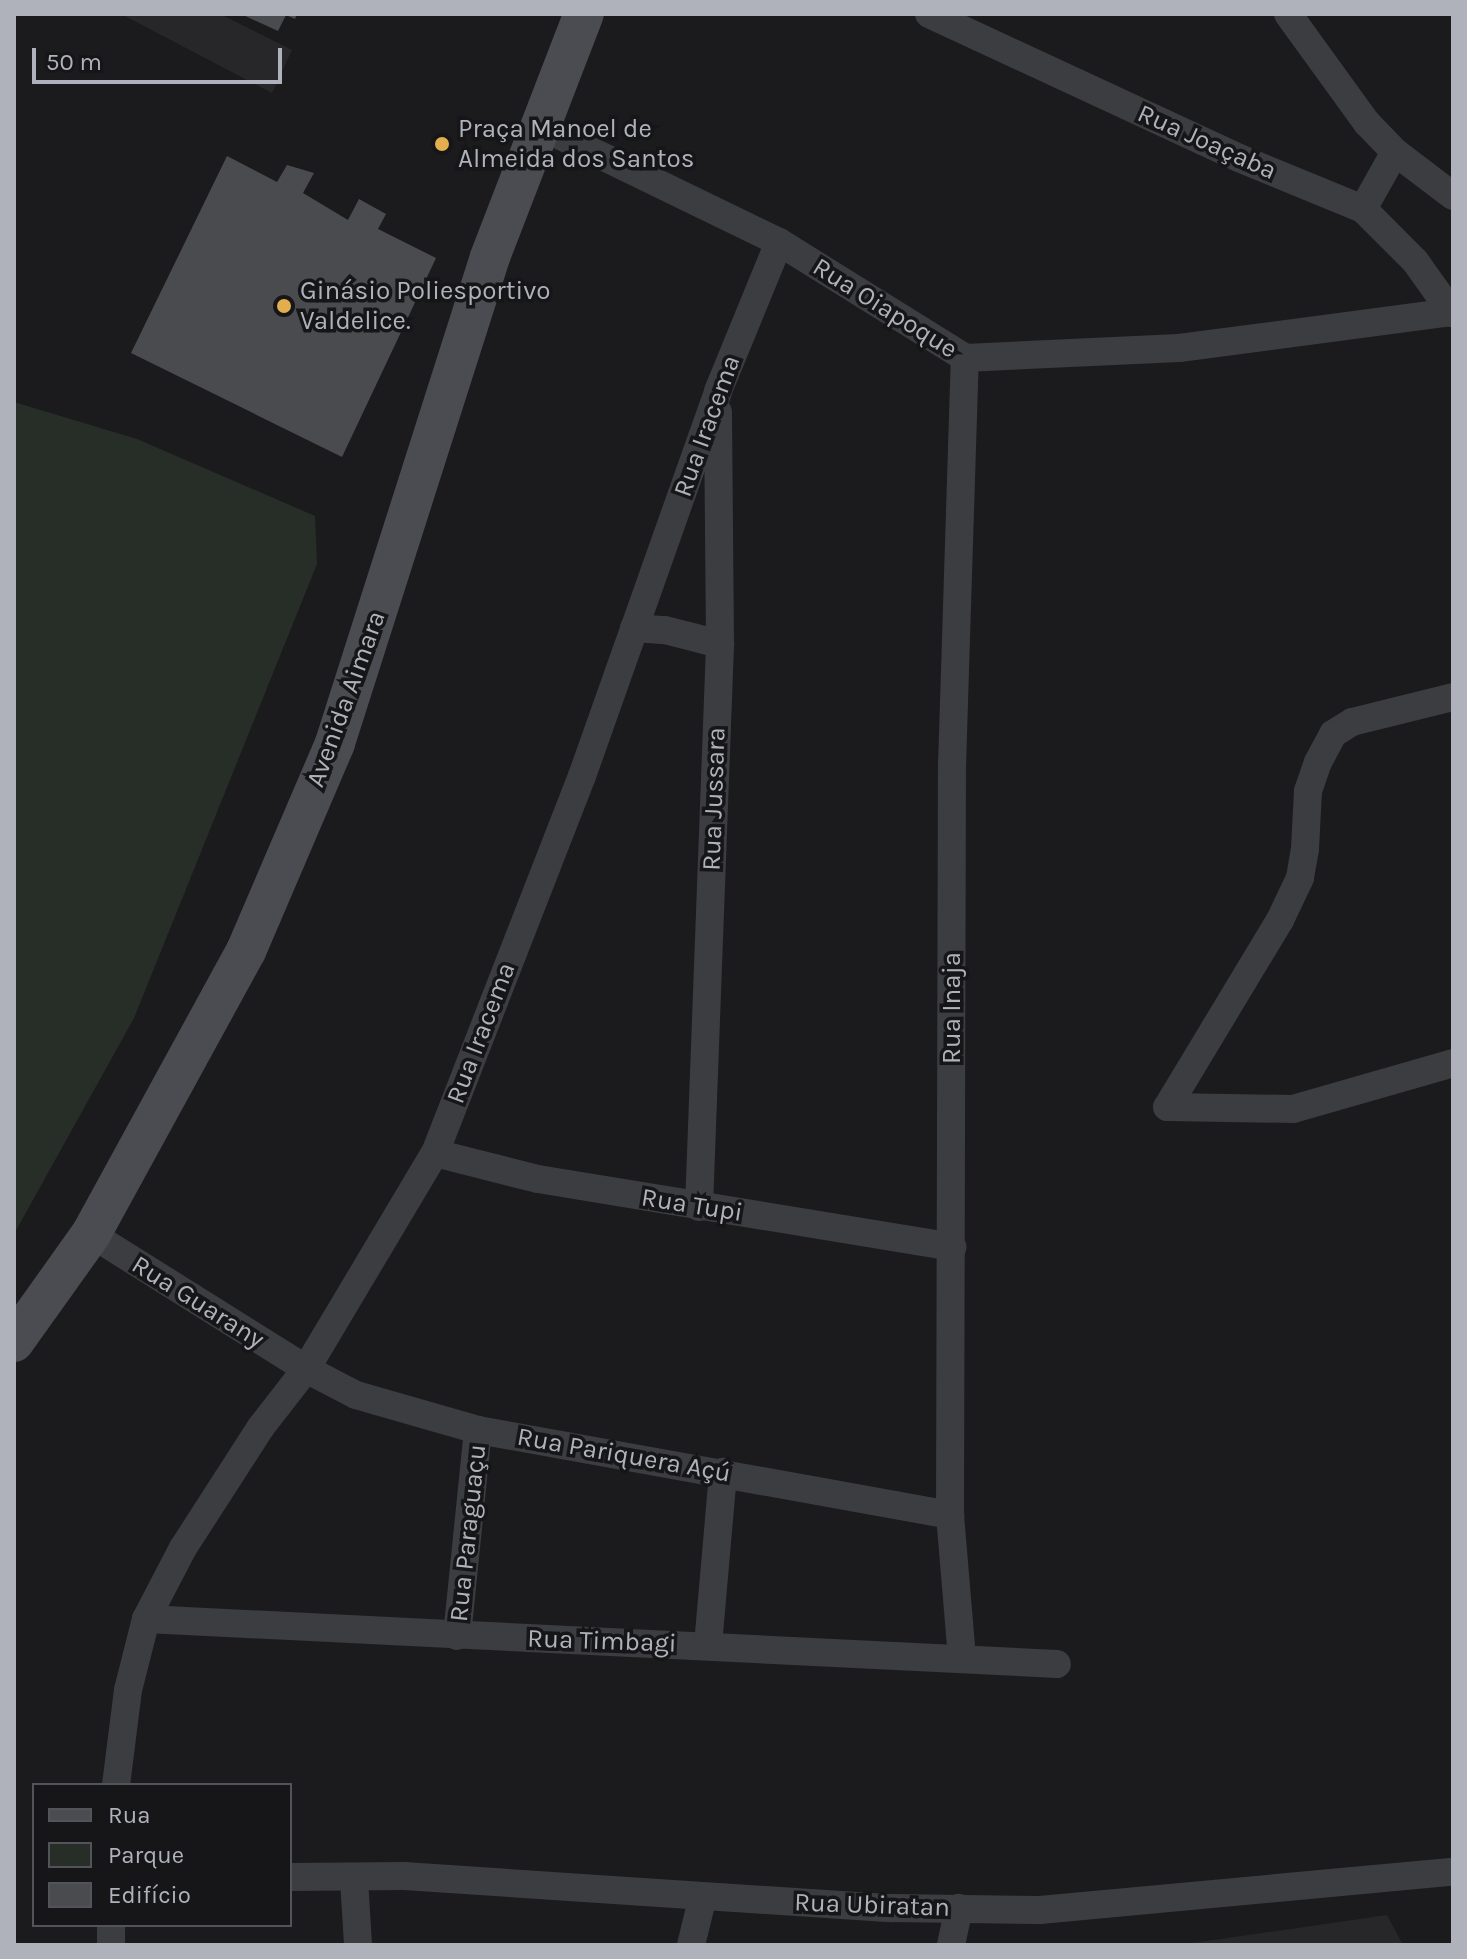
<!DOCTYPE html>
<html>
<head>
<meta charset="utf-8">
<style>
	body { margin:0 }
	#map { position:relative; width:1467px; height:1959px; overflow:hidden; background:#1b1b1d; font-family:Karla,sans-serif }
	div>[style] { position:absolute }
	[style*='--x'] { left:calc(var(--x)*1px); top:calc(var(--y)*1px); width:calc(var(--w)*1px); rotate:calc(var(--a)*1deg) }
	.built>* { inset:0; background:#27272a }
	.green>* { inset:0; background:#272e28 }
	.building>* { inset:0; background:#4a4b4f }
	.minor>* { height:28px; margin:-14px; padding:0 14px; transform-origin:14px; border-radius:14px; background:#3c3d41 }
	.secondary>* { height:40px; margin:-20px; padding:0 20px; transform-origin:20px; border-radius:20px; background:#4a4c51 }
	.dots>* { width:22px; height:22px; translate:-50% -50%; box-sizing:border-box; border:4px solid #161618; border-radius:50% }
	span { translate:-50% -50%; white-space:nowrap; text-align:center; line-height:1.15; -webkit-text-stroke:7px #161618; paint-order:stroke }
	.poi-label { font-size:26px; color:#afb2bb }
	.left { translate:0 -50%; text-align:left }
	.street-label { font-size:26px; color:#afb2bb }
	.frame { position:absolute; inset:0; border:16px solid #afb2bb; pointer-events:none }
	.legend { position:absolute; left:32px; top:1783px; width:260px; height:144px; box-sizing:border-box; background:#161618; border:2px solid #535459; margin:0; padding:10px 14px; list-style:none; font-size:24px; color:#afb2bb }
	.legend li { display:flex; align-items:center; gap:16px; height:40px }
	.legend b { width:40px; border:2px solid #535459 }
	.scale { position:absolute; left:32px; top:48px; width:250px; height:36px; box-sizing:border-box; border:4px solid #afb2bb; border-top:0; padding-left:10px; font-size:24px; line-height:28px; white-space:nowrap; color:#afb2bb; -webkit-text-stroke:6px #161618; paint-order:stroke }
</style>
</head>
<body>
<div id="map">
	<div class="built">
		<div style="clip-path:polygon(121px 14px,220px 14px,292px 50px,272px 93px)"></div>
		<div style="clip-path:polygon(1387px 1915px,1403px 1945px,1179px 1945px)"></div>
	</div>
	<div class="green">
		<div style="clip-path:polygon(14px 402px,137px 439px,315px 516px,317px 564px,134px 1018px,14px 1234px)"></div>
	</div>
	<div class="building">
		<div style="clip-path:polygon(241px 14px,297px 14px,295px 19px,286px 15px,278px 31px)"></div>
		<div style="clip-path:polygon(227px 156px,277px 182px,287px 165px,314px 173px,303px 193px,348px 220px,359px 199px,386px 214px,378px 229px,436px 258px,342px 457px,131px 353px)"></div>
	</div>
	<div class="minor">
		<div style="--x:929;--y:14;--w:342;--a:24.9"></div>
		<div style="--x:1239;--y:158;--w:134;--a:22.4"></div>
		<div style="--x:1363;--y:209;--w:74;--a:45"></div>
		<div style="--x:1415;--y:261;--w:64;--a:54.6"></div>
		<div style="--x:1288;--y:14;--w:135;--a:54.1"></div>
		<div style="--x:1367;--y:123;--w:40;--a:46"></div>
		<div style="--x:1395;--y:152;--w:73;--a:37.2"></div>
		<div style="--x:538;--y:125;--w:268;--a:25.9"></div>
		<div style="--x:779;--y:242;--w:219;--a:31.9"></div>
		<div style="--x:965;--y:358;--w:214;--a:-2.7"></div>
		<div style="--x:1179;--y:348;--w:276;--a:-7.5"></div>
		<div style="--x:1363;--y:209;--w:65;--a:-60.7"></div>
		<div style="--x:634;--y:628;--w:31;--a:4"></div>
		<div style="--x:665;--y:630;--w:57;--a:14.3"></div>
		<div style="--x:1453;--y:697;--w:104;--a:166.1"></div>
		<div style="--x:1352;--y:722;--w:22;--a:148"></div>
		<div style="--x:1333;--y:734;--w:32;--a:118"></div>
		<div style="--x:1318;--y:762;--w:31;--a:109"></div>
		<div style="--x:1308;--y:791;--w:58;--a:93"></div>
		<div style="--x:1305;--y:849;--w:29;--a:100"></div>
		<div style="--x:1300;--y:878;--w:47;--a:115.5"></div>
		<div style="--x:1280;--y:920;--w:218;--a:121.1"></div>
		<div style="--x:1167;--y:1107;--w:126;--a:0.9"></div>
		<div style="--x:1293;--y:1109;--w:166;--a:-16"></div>
		<div style="--x:435;--y:1153;--w:106;--a:14.2"></div>
		<div style="--x:538;--y:1179;--w:420;--a:9.3"></div>
		<div style="--x:699;--y:1207;--w:563;--a:-87.86"></div>
		<div style="--x:720;--y:644;--w:232;--a:-90.5"></div>
		<div style="--x:91;--y:1234;--w:254;--a:32.1"></div>
		<div style="--x:306;--y:1369;--w:56;--a:27.5"></div>
		<div style="--x:356;--y:1395;--w:127;--a:16"></div>
		<div style="--x:478;--y:1430;--w:480;--a:10.2"></div>
		<div style="--x:146;--y:1619;--w:912;--a:2.83"></div>
		<div style="--x:457;--y:1636;--w:207;--a:-84.2"></div>
		<div style="--x:708;--y:1645;--w:174;--a:-85"></div>
		<div style="--x:962;--y:1658;--w:144;--a:-94.8"></div>
		<div style="--x:950;--y:1515;--w:749;--a:-89.85"></div>
		<div style="--x:952;--y:766;--w:408;--a:-88.2"></div>
		<div style="--x:116;--y:1785;--w:96;--a:-82.8"></div>
		<div style="--x:128;--y:1690;--w:73;--a:-75.8"></div>
		<div style="--x:146;--y:1619;--w:80;--a:-62.5"></div>
		<div style="--x:183;--y:1548;--w:144;--a:-57.2"></div>
		<div style="--x:261;--y:1427;--w:73;--a:-52.2"></div>
		<div style="--x:306;--y:1369;--w:252;--a:-59.2"></div>
		<div style="--x:435;--y:1153;--w:405;--a:-68.7"></div>
		<div style="--x:582;--y:776;--w:408;--a:-70.5"></div>
		<div style="--x:718;--y:391;--w:161;--a:-67.7"></div>
		<div style="--x:290;--y:1877;--w:114;--a:-0.5"></div>
		<div style="--x:404;--y:1876;--w:488;--a:3.8"></div>
		<div style="--x:891;--y:1908;--w:149;--a:0.8"></div>
		<div style="--x:1040;--y:1910;--w:415;--a:-5.3"></div>
		<div style="--x:354;--y:1879;--w:66;--a:86.5"></div>
		<div style="--x:111;--y:1925;--w:20;--a:90"></div>
		<div style="--x:691;--y:1945;--w:50;--a:-76.2"></div>
		<div style="--x:951;--y:1945;--w:38;--a:-78"></div>
	</div>
	<div class="secondary">
		<div style="--x:14;--y:1342;--w:133;--a:-54.5"></div>
		<div style="--x:91;--y:1234;--w:323;--a:-61.3"></div>
		<div style="--x:246;--y:951;--w:226;--a:-66.8"></div>
		<div style="--x:335;--y:743;--w:510;--a:-72.31"></div>
		<div style="--x:490;--y:257;--w:261;--a:-68.9"></div>
	</div>
	<div class="dots">
		<div style="left:442px;top:144px;background:#e2ae4e"></div>
		<div style="left:284px;top:306px;background:#e2ae4e"></div>
	</div>
	<div class="poi-label">
		<span class="left" style="left:458px;top:144px">Praça Manoel de<br>Almeida dos Santos</span>
		<span class="left" style="left:300px;top:306px">Ginásio Poliesportivo<br>Valdelice.</span>
	</div>
	<div class="street-label">
		<span style="left:1207px;top:142px;rotate:24deg">Rua Joaçaba</span>
		<span style="left:885px;top:308px;rotate:32deg">Rua Oiapoque</span>
		<span style="left:707px;top:426px;rotate:-70deg">Rua Iracema</span>
		<span style="left:346px;top:699px;rotate:-70deg">Avenida Aimara</span>
		<span style="left:714px;top:799px;rotate:-88deg">Rua Jussara</span>
		<span style="left:952px;top:1008px;rotate:-90deg">Rua Inaja</span>
		<span style="left:481px;top:1033px;rotate:-69deg">Rua Iracema</span>
		<span style="left:692px;top:1205px;rotate:9deg">Rua Tupi</span>
		<span style="left:198px;top:1302px;rotate:32deg">Rua Guarany</span>
		<span style="left:624px;top:1455px;rotate:10deg">Rua Pariquera Açú</span>
		<span style="left:468px;top:1533px;rotate:-84deg">Rua Paraguaçu</span>
		<span style="left:602px;top:1641px;rotate:2deg">Rua Timbagi</span>
		<span style="left:872px;top:1905px;rotate:2deg">Rua Ubiratan</span>
	</div>
	<div class="frame"></div>
	<ul class="legend">
	<li><b style="height:10px;background:#4a4c51"></b>Rua</li>
	<li><b style="height:22px;background:#272e28"></b>Parque</li>
	<li><b style="height:22px;background:#4a4b4f"></b>Edifício</li>
	</ul>
	<div class="scale">50 m</div>
</div>
</body>
</html>
